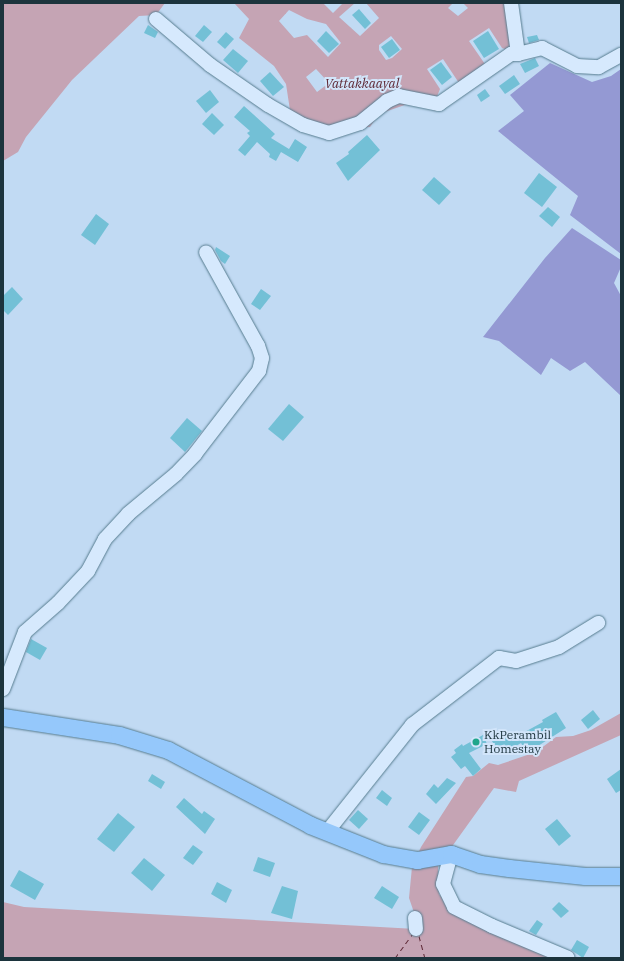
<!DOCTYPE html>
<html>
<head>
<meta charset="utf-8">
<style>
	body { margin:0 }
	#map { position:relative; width:624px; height:961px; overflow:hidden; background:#c1daf3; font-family:"IBM Plex Serif",serif }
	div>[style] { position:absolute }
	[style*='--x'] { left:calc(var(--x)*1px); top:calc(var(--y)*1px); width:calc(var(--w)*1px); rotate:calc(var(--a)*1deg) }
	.green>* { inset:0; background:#9499d3 }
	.water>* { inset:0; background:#c5a4b4 }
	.ferry>* { height:1px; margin-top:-0.5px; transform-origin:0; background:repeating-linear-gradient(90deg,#5f2a37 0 5px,transparent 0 9px) }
	.building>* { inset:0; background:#73c0d6 }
	.roads { filter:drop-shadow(0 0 1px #567c8f) drop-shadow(0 0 1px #567c8f) }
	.minor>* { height:14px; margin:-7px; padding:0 7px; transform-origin:7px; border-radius:7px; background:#d6e9fd }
	.major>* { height:17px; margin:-8.5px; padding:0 8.5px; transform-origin:8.5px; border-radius:8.5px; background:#95c8fb }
	.dots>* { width:11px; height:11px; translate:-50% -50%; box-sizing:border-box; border:2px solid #d2e5fa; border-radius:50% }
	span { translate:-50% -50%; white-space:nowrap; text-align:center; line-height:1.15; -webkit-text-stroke:4px #d2e5fa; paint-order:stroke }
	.poi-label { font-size:12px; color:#1c343d }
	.left { translate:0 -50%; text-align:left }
	.water-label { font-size:13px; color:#5f2a37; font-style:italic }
	.frame { position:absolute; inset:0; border:4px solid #1c343d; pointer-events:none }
</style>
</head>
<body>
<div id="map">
	<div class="green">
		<div style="clip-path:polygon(550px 63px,592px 82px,611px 76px,621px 69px,621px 254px,570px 215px,578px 196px,498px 131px,524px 111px,510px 95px)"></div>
		<div style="clip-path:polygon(572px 228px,621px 260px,621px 267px,614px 283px,621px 296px,621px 396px,585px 362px,570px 371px,551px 358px,541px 375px,499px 341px,483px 337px,545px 258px)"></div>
	</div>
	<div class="water">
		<div style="clip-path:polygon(3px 3px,165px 3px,156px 15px,139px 16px,72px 80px,26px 137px,18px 152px,3px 161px)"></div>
		<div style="clip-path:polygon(evenodd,234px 3px,323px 3px,333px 13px,343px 3px,355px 3px,339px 17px,360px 36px,379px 18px,366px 3px,453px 3px,448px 8px,458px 16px,468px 8px,463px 3px,506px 3px,511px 51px,502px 48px,489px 28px,469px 41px,487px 67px,461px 86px,443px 59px,427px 69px,440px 89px,436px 99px,444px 109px,435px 111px,419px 100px,379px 114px,370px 127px,355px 128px,329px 138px,291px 117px,286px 84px,274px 66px,239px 38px,249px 19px,234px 3px,289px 10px,307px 19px,326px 24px,341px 43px,328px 57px,307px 35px,294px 38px,279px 21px,289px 10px,234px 3px,391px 36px,402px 49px,392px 58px,386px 60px,379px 50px,379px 45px,391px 36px,234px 3px,316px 69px,329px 83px,317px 92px,306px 77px,316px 69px)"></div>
		<div style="clip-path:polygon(621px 713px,621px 735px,519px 781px,516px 792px,494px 788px,438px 866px,439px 894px,453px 910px,563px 958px,3px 958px,3px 902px,24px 907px,416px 929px,419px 927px,409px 898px,412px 867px,421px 847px,466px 777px,473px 776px,489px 763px,498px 765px,536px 752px,556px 737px,573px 736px,591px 730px)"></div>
	</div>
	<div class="ferry">
		<div style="--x:419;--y:936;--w:23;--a:75"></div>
		<div style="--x:395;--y:958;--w:29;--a:-54"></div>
	</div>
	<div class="building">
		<div style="clip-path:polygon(359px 9px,371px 23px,365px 29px,352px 15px)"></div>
		<div style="clip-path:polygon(148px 25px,158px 32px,155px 38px,144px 33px)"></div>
		<div style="clip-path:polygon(204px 25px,212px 32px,203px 42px,195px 36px)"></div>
		<div style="clip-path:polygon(326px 31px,339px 44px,329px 53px,317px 41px)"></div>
		<div style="clip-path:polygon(488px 31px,499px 49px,484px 58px,473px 41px)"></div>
		<div style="clip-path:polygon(226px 32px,234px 39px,225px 49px,217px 42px)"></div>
		<div style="clip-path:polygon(537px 35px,539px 40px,529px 43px,527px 37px)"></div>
		<div style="clip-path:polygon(392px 39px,400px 50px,389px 58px,381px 47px)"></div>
		<div style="clip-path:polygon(233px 49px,248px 61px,238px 73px,223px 60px)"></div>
		<div style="clip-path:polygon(535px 58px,539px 66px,525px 73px,520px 64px)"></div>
		<div style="clip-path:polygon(441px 62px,452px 77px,442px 85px,430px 70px)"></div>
		<div style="clip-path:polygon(270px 72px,284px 87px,273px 96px,260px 81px)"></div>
		<div style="clip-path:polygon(514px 75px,520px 84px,505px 94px,499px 86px)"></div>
		<div style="clip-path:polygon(485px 89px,490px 96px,481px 102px,477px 95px)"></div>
		<div style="clip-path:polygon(210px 90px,219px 102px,206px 113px,196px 101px)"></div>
		<div style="clip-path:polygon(244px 106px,275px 134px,271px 138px,289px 149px,295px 139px,307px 147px,298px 162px,281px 152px,276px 161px,269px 157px,270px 154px,257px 142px,245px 156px,238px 150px,250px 136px,247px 133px,250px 131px,234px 117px)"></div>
		<div style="clip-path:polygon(212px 113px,224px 125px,214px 135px,202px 124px)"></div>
		<div style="clip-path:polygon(367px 135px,380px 150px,348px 181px,336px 163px,349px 154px,348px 152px)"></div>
		<div style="clip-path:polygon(539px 173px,557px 187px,542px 207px,524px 193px)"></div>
		<div style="clip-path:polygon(434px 177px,451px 192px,439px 205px,422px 190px)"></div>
		<div style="clip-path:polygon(548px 207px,560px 217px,552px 227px,539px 216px)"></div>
		<div style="clip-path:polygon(96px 214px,109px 224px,95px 245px,81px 235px)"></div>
		<div style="clip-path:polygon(216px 247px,230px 256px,225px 264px,221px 261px,215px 250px)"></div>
		<div style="clip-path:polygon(12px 287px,23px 299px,8px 315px,3px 310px,3px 296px)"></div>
		<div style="clip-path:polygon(261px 289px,271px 296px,260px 310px,251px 304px)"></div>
		<div style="clip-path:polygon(289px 404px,304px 417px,283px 441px,268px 429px)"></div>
		<div style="clip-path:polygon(187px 418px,202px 431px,185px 452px,170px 438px)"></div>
		<div style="clip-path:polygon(31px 639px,47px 648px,40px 660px,26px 652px)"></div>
		<div style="clip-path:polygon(593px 710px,600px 719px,588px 729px,581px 720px)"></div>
		<div style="clip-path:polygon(556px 712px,566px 728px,527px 753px,521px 743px,501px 755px,490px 738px,503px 730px,510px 740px,543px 722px,542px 720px)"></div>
		<div style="clip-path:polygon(483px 735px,487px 744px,469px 753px,481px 769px,473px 776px,465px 766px,461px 769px,451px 757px,456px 753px,454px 750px,462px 744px,463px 746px)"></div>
		<div style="clip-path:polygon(621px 769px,621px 790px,616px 793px,607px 779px)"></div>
		<div style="clip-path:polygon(152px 774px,165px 782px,161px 789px,148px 781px)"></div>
		<div style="clip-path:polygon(447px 778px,456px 783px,436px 804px,426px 794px,434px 784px,438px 788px)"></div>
		<div style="clip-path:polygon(382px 790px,392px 798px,387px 806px,376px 798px)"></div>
		<div style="clip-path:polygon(184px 798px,202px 814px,204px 811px,215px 819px,205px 834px,176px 807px)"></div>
		<div style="clip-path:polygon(358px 810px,368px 819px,359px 829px,349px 820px)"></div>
		<div style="clip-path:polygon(419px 812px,430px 820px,419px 835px,408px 827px)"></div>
		<div style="clip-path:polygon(118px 813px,135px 827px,114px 852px,97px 839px)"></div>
		<div style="clip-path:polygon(557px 819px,571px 836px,559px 846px,545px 829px)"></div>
		<div style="clip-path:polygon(193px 845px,203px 852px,193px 865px,183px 858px)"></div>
		<div style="clip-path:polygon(258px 857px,275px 863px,270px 877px,253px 871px)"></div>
		<div style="clip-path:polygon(144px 858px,165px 875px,152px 891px,131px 873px)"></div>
		<div style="clip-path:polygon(19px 870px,44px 884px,35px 900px,10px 886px)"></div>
		<div style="clip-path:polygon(217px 882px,232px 890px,226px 903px,211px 894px)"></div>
		<div style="clip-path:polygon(282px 886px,298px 891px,292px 919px,271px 913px)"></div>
		<div style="clip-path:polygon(382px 886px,399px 897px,392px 909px,374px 898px)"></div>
		<div style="clip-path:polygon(559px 902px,569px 911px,561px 918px,552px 909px)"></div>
		<div style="clip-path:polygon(537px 920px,543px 924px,536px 935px,529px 931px)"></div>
		<div style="clip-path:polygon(577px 940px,589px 947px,583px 958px,571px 950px)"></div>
	</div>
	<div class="roads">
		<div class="minor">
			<div style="--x:156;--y:19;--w:71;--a:40.4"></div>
			<div style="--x:210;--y:65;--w:70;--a:34.6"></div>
			<div style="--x:268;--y:105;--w:40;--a:29.7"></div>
			<div style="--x:303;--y:125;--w:27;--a:17"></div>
			<div style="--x:329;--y:133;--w:33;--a:-18"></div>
			<div style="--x:360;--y:123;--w:35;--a:-39"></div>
			<div style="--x:387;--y:101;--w:13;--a:-23"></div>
			<div style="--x:399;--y:96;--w:41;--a:11.3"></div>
			<div style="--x:439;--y:104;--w:88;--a:-34.8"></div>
			<div style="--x:511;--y:54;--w:7;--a:0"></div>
			<div style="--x:518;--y:54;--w:51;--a:-97.8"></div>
			<div style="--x:518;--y:54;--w:25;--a:-14"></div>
			<div style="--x:542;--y:48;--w:39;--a:27"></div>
			<div style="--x:577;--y:66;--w:22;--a:3"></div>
			<div style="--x:599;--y:67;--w:25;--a:-29"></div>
			<div style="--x:3;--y:689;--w:61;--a:-68.9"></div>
			<div style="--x:25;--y:632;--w:44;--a:-41.3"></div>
			<div style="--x:58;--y:603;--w:44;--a:-46.8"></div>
			<div style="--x:88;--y:571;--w:36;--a:-62"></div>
			<div style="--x:105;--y:539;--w:34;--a:-47"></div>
			<div style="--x:128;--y:514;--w:62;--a:-39.8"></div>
			<div style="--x:176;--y:474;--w:28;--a:-46"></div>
			<div style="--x:195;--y:454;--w:105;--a:-52.4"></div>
			<div style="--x:259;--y:371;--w:13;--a:-77"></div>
			<div style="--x:262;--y:358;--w:13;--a:-108"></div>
			<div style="--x:258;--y:346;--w:107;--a:-119"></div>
			<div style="--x:327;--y:832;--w:137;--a:-51.5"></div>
			<div style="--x:412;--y:725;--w:110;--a:-37.6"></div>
			<div style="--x:499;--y:658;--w:17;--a:10"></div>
			<div style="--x:516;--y:661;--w:45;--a:-18"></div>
			<div style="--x:559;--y:647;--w:46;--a:-31.6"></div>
			<div style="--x:451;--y:854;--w:31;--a:105"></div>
			<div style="--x:443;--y:884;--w:25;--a:64"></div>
			<div style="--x:454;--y:907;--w:42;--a:26.6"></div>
			<div style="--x:492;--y:926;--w:82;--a:22.8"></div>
			<div style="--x:415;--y:918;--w:11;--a:85"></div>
		</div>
		<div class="major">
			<div style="--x:3;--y:717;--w:117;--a:8.8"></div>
			<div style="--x:119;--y:735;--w:51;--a:17"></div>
			<div style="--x:168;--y:750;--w:161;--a:27.8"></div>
			<div style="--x:310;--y:825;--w:79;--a:21.7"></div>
			<div style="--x:383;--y:854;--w:35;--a:10"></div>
			<div style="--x:417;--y:860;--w:35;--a:-10"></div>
			<div style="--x:451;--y:854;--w:31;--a:19"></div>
			<div style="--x:480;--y:864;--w:29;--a:8"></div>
			<div style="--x:509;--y:868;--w:76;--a:6"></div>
			<div style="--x:585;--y:876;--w:36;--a:0"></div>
		</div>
	</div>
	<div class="dots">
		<div style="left:476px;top:742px;background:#1fa68b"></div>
	</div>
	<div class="poi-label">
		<span class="left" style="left:484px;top:742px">KkPerambil<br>Homestay</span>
	</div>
	<div class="water-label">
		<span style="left:362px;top:84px">Vattakkaayal</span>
	</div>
	<div class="frame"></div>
</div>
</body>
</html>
